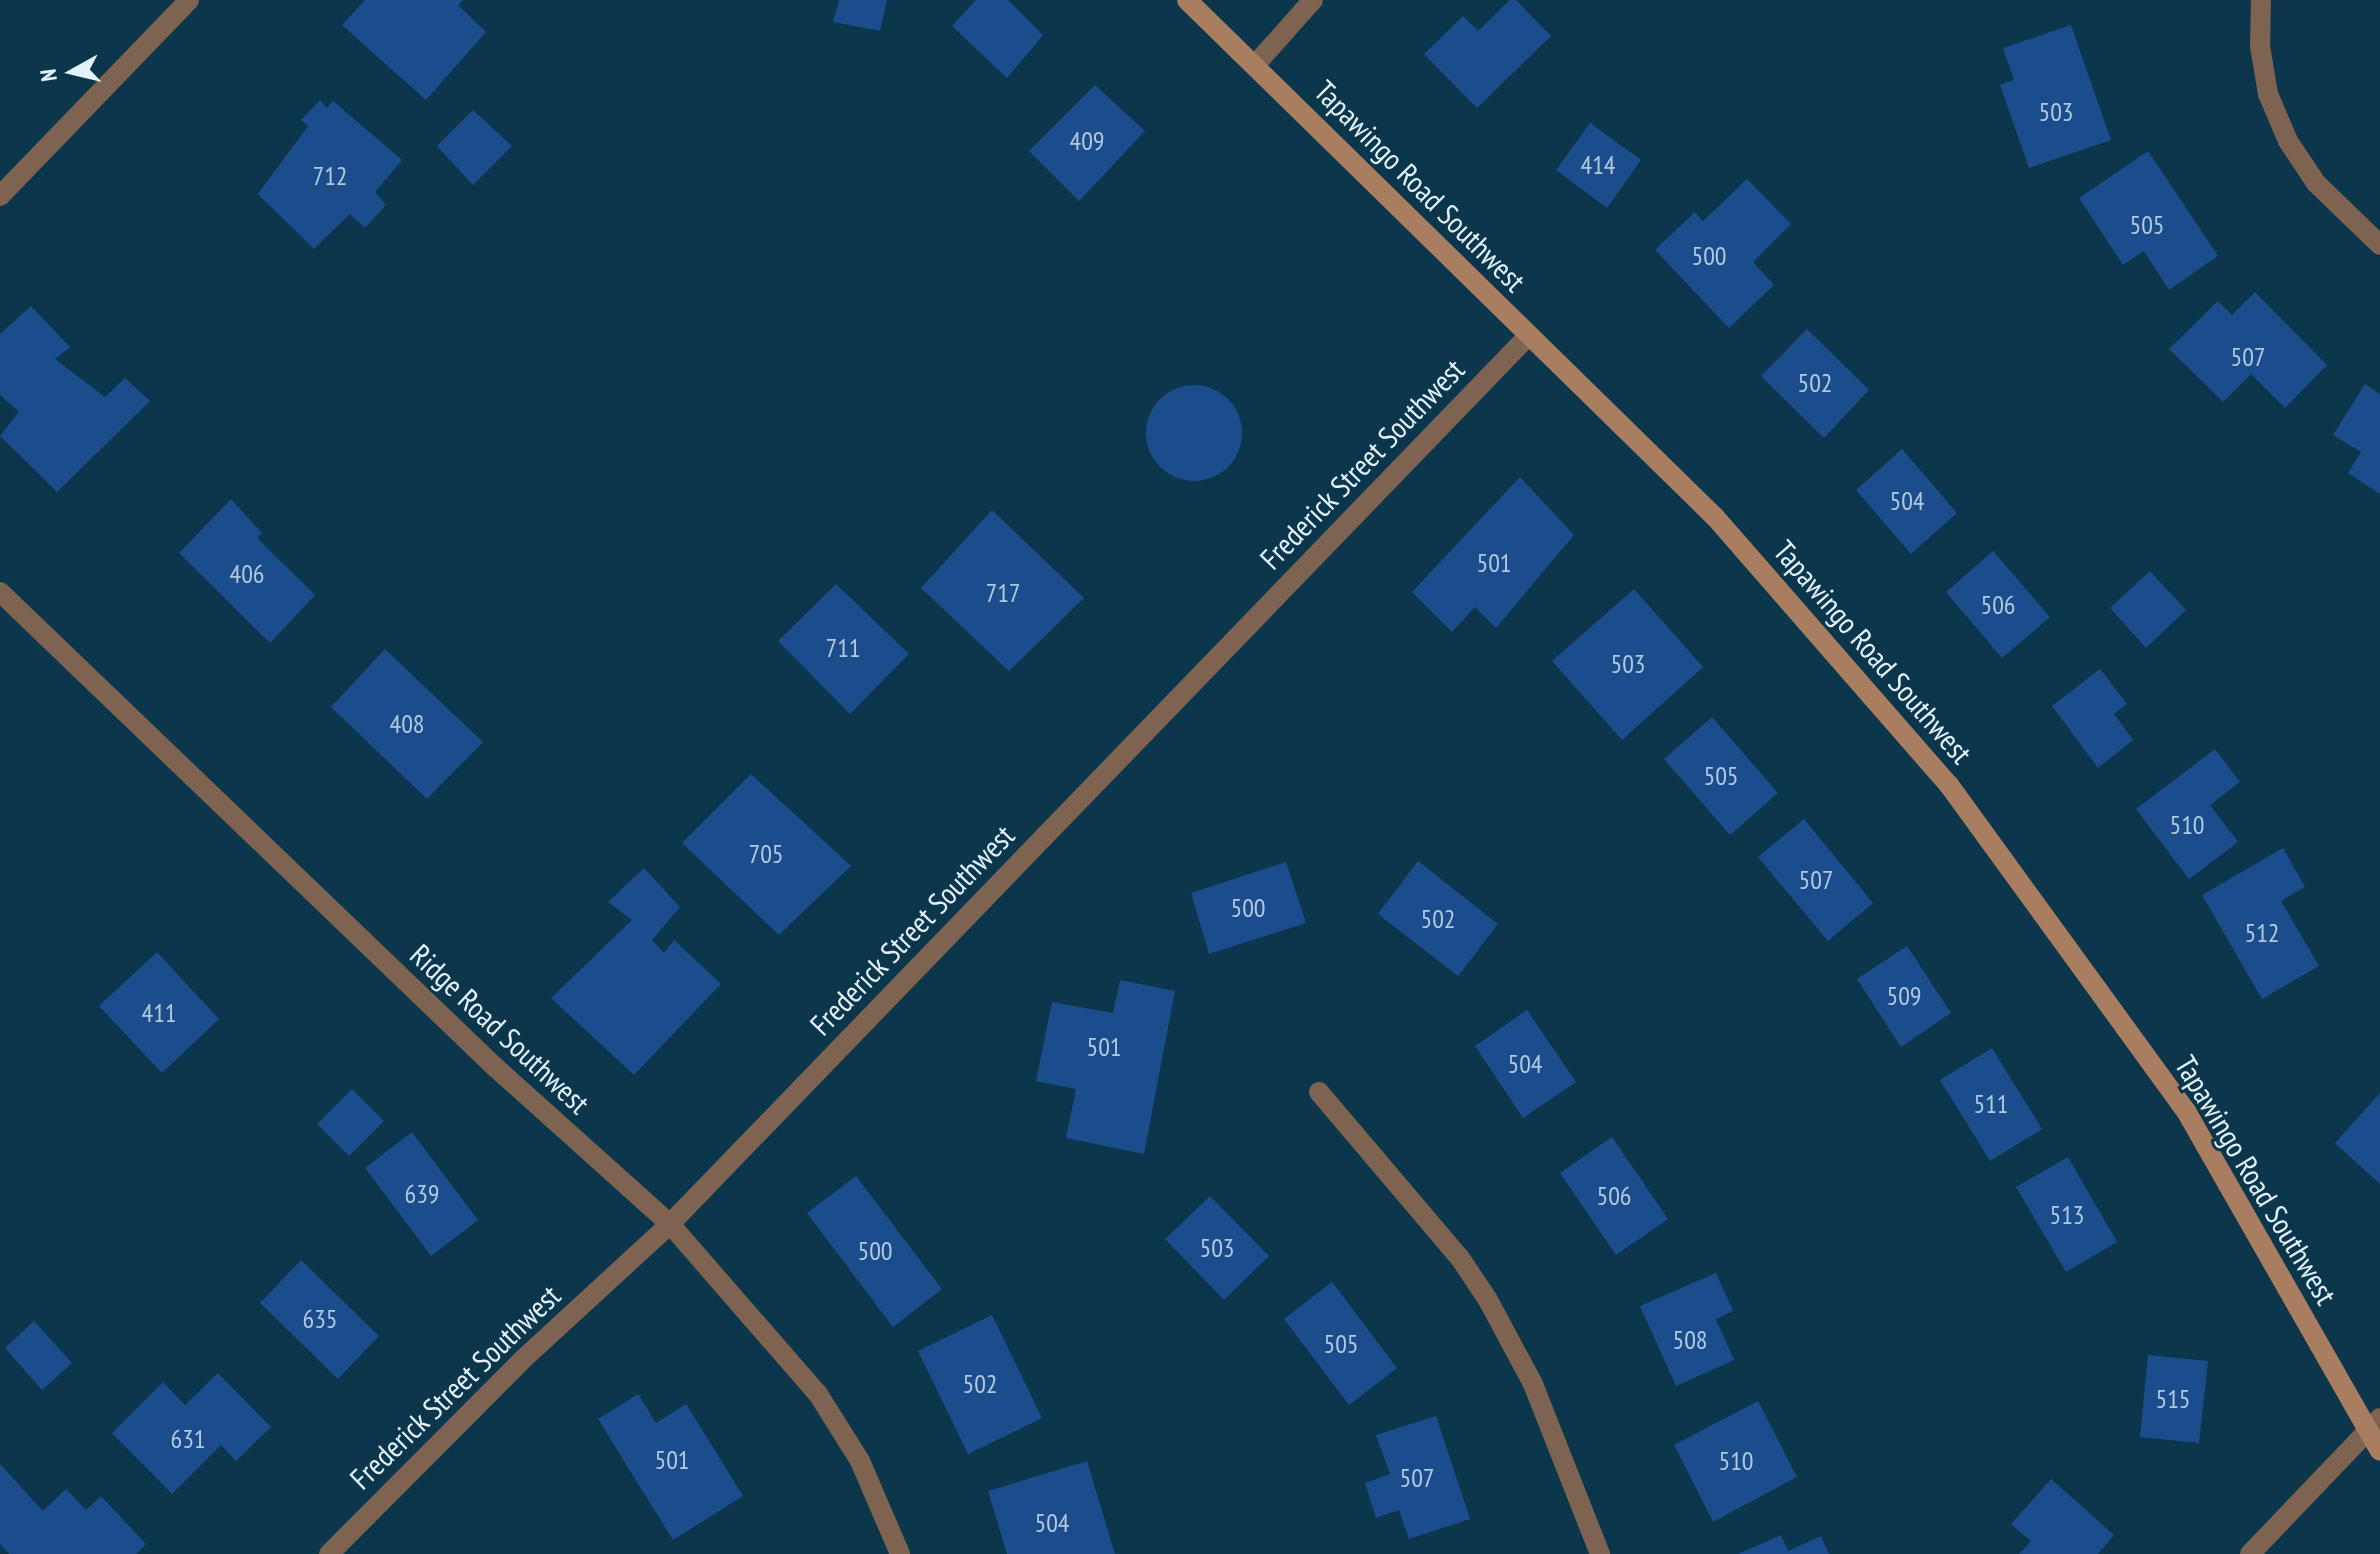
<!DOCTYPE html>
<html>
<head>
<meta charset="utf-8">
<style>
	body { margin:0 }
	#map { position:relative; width:2380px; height:1554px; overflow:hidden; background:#0b364b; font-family:"PT Sans Narrow",sans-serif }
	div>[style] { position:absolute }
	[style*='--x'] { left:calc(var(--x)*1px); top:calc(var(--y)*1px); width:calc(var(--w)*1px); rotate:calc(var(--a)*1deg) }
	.building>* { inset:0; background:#1b4d8c }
	.round { border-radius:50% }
	.street>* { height:20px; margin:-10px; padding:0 10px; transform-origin:10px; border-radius:10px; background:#7e6350 }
	.secondary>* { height:20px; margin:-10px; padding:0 10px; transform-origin:10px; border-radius:10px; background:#a87d60 }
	span { translate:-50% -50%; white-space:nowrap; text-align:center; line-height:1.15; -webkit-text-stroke:6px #0b364b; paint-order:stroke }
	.number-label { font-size:26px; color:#b1c9df }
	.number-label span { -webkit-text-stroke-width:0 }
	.street-label { font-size:30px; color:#e3f2fb }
	.north { position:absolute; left:32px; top:32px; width:80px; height:80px; -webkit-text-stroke:6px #0b364b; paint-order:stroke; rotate:262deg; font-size:22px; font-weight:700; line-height:32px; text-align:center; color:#e3f2fb }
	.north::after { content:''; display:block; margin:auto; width:28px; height:36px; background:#e3f2fb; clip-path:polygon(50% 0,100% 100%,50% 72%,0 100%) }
</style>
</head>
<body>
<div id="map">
	<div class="building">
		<div style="clip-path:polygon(365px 0,463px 0,458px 5px,486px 32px,426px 100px,342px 25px)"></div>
		<div style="clip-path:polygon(839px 0,887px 0,880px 31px,833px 22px)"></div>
		<div style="clip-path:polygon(976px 0,1008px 0,1043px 35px,1007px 78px,952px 26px)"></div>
		<div style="clip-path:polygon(1510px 0,1516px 0,1551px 36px,1477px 108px,1424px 54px,1463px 16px,1478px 31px)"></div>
		<div style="clip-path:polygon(2071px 25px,2111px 140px,2029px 168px,2000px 85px,2014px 80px,2003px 48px)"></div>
		<div style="clip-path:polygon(1095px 85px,1145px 131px,1079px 201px,1029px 151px)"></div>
		<div style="clip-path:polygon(320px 100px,327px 108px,333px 101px,402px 160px,375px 192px,386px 205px,365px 228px,350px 214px,314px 249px,258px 194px,308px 126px,301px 120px)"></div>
		<div style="clip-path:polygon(473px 110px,512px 146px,473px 185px,437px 146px)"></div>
		<div style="clip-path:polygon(1590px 123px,1641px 160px,1607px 208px,1556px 170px)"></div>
		<div style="clip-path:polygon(2148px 151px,2218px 256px,2169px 290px,2144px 251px,2123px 265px,2079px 198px)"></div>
		<div style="clip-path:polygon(1747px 179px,1791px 224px,1753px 262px,1774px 285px,1729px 328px,1655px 250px,1695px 212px,1703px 221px)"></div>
		<div style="clip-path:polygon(2255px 292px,2327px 365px,2285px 408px,2251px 374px,2223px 402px,2169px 349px,2218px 301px,2232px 315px)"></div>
		<div style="clip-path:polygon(31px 306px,70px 347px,55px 359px,105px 397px,125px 378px,150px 401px,57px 492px,0 436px,19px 412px,0 395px,0 334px)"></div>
		<div style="clip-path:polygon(1807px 329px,1869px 390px,1824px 438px,1761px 376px)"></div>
		<div style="clip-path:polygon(2365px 384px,2380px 394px,2380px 494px,2348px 473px,2361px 452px,2333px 435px)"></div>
		<div class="round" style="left:1146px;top:385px;width:96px;height:96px"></div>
		<div style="clip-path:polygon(1902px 449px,1957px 513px,1911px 554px,1856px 490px)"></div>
		<div style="clip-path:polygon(1520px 477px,1574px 535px,1496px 628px,1475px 607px,1452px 632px,1412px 592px)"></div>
		<div style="clip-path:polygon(231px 499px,262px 533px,257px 538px,315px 595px,270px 643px,179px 553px)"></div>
		<div style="clip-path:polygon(992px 510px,1084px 598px,1009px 671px,921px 588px)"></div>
		<div style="clip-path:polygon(1993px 551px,2050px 617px,2002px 658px,1946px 592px)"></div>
		<div style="clip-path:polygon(2150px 571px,2186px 610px,2146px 648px,2110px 608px)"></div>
		<div style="clip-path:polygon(836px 584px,909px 654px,850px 714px,778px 641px)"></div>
		<div style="clip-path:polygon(1634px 589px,1703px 667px,1622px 740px,1552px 661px)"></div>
		<div style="clip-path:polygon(385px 649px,483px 742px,427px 799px,331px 707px)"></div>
		<div style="clip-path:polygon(2100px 669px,2127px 704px,2114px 714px,2133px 740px,2098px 768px,2052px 706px)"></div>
		<div style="clip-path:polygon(1712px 717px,1778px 793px,1730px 835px,1664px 759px)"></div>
		<div style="clip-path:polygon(2215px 749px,2240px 782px,2210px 805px,2238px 842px,2189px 879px,2136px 809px)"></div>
		<div style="clip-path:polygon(751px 774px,851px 866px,779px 935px,682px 843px)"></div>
		<div style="clip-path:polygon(1804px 819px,1873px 903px,1828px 941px,1758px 857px)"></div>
		<div style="clip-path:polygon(2283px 848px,2305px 887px,2281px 901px,2319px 966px,2262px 999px,2202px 895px)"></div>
		<div style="clip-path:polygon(1418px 861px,1498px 924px,1458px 976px,1378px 914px)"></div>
		<div style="clip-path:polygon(1286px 862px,1306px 923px,1209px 954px,1191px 893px)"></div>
		<div style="clip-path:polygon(644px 868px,680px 907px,652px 940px,664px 953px,674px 940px,721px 984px,634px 1075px,551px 998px,632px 920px,608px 902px)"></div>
		<div style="clip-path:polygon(1907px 946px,1951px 1013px,1901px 1047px,1857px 979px)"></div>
		<div style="clip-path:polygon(157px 952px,219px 1019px,162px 1073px,99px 1006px)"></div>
		<div style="clip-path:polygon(1120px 980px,1175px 991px,1144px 1154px,1066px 1138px,1076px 1089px,1036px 1081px,1052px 1002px,1113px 1013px)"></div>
		<div style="clip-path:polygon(1527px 1010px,1576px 1082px,1523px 1118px,1475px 1046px)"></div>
		<div style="clip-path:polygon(1992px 1048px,2042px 1129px,1990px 1161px,1940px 1080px)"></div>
		<div style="clip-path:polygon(352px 1089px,384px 1121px,349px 1156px,317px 1124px)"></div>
		<div style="clip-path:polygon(2380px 1093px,2380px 1184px,2335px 1143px)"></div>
		<div style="clip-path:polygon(412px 1132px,478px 1220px,431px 1256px,365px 1168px)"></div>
		<div style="clip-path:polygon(1612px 1137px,1668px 1219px,1616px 1255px,1560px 1173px)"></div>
		<div style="clip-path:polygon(2068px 1157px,2117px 1242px,2066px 1272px,2016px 1187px)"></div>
		<div style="clip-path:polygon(856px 1176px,942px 1289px,893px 1327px,807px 1213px)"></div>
		<div style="clip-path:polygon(1210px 1196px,1269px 1256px,1224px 1300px,1165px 1239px)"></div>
		<div style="clip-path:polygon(301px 1260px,379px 1336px,338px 1379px,260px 1303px)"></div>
		<div style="clip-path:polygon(1716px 1273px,1733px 1311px,1716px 1319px,1734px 1360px,1676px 1386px,1640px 1306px)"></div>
		<div style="clip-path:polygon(1332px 1282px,1397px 1368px,1349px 1405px,1284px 1319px)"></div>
		<div style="clip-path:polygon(992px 1315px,1042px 1418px,968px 1454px,918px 1351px)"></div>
		<div style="clip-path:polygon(34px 1321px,72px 1363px,42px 1390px,5px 1348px)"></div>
		<div style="clip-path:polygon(2148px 1355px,2208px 1361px,2199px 1443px,2140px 1437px)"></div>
		<div style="clip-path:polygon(218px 1373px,271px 1427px,236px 1461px,221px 1445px,172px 1494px,112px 1433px,163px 1382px,185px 1405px)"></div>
		<div style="clip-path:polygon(638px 1394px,656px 1423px,686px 1404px,743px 1496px,673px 1540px,598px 1419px)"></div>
		<div style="clip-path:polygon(1758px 1401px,1797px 1477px,1713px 1522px,1674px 1445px)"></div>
		<div style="clip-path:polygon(1436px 1416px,1470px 1519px,1409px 1539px,1399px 1510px,1376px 1518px,1365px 1483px,1390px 1474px,1376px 1435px)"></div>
		<div style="clip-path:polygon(1087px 1461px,1115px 1554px,1007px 1554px,988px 1491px)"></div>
		<div style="clip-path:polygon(0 1464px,43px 1511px,66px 1489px,86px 1510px,101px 1496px,146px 1544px,136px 1554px,9px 1554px,0 1544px)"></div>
		<div style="clip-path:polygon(2051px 1479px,2114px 1535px,2098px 1554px,2019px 1554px,2031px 1541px,2011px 1524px)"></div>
		<div style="clip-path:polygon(1781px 1535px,1788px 1551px,1821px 1536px,1829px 1554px,1738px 1554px)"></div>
	</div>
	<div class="street">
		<div style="--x:2261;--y:0;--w:46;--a:91.2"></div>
		<div style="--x:2260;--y:46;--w:49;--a:80.5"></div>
		<div style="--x:2268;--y:94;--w:51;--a:66.9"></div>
		<div style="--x:2288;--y:141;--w:50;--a:56.3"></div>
		<div style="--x:2316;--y:183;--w:89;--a:44.1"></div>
		<div style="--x:1255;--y:65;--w:87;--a:-48.3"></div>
		<div style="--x:0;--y:196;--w:272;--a:-46"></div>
		<div style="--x:0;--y:592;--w:686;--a:43.82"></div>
		<div style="--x:495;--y:1067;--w:235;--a:41.9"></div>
		<div style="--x:670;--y:1224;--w:225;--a:49"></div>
		<div style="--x:818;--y:1394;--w:79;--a:57.9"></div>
		<div style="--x:860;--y:1461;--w:101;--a:66.7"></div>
		<div style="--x:1319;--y:1092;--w:218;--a:49.7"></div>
		<div style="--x:1460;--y:1258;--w:50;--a:56.3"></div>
		<div style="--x:1488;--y:1300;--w:95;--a:61.8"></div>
		<div style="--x:1533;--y:1384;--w:183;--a:68.5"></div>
		<div style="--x:329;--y:1554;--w:271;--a:-45.1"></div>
		<div style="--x:520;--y:1362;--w:204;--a:-42.6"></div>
		<div style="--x:670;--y:1224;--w:1235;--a:-45.98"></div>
		<div style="--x:2250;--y:1554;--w:188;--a:-46.3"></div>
	</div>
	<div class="secondary">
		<div style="--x:1187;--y:0;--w:739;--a:44.4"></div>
		<div style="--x:1715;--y:517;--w:356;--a:48.9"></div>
		<div style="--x:1949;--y:785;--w:403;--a:54"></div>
		<div style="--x:2186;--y:1111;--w:391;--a:60.3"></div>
	</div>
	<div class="number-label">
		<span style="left:2056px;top:112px">503</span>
		<span style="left:1087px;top:141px">409</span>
		<span style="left:1598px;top:165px">414</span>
		<span style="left:330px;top:176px">712</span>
		<span style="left:2147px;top:225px">505</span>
		<span style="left:1709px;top:256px">500</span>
		<span style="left:2248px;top:357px">507</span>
		<span style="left:1815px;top:383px">502</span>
		<span style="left:1907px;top:501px">504</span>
		<span style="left:1494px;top:563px">501</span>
		<span style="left:247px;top:574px">406</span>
		<span style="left:1003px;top:593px">717</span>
		<span style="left:1998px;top:605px">506</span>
		<span style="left:843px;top:648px">711</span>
		<span style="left:1628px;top:664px">503</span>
		<span style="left:407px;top:724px">408</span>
		<span style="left:1721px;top:776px">505</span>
		<span style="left:2187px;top:825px">510</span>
		<span style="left:766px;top:854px">705</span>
		<span style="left:1816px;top:880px">507</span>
		<span style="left:1248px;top:908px">500</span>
		<span style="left:1438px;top:919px">502</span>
		<span style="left:2262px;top:933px">512</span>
		<span style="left:1904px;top:996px">509</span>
		<span style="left:159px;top:1013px">411</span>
		<span style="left:1104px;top:1047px">501</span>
		<span style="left:1525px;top:1064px">504</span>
		<span style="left:1991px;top:1104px">511</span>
		<span style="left:422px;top:1194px">639</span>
		<span style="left:1614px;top:1196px">506</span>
		<span style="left:2067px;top:1215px">513</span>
		<span style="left:1217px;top:1248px">503</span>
		<span style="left:875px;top:1251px">500</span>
		<span style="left:320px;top:1319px">635</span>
		<span style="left:1690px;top:1340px">508</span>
		<span style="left:1341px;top:1344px">505</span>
		<span style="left:980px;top:1384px">502</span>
		<span style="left:2173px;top:1399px">515</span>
		<span style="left:188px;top:1439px">631</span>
		<span style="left:672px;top:1460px">501</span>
		<span style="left:1736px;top:1461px">510</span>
		<span style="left:1417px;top:1478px">507</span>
		<span style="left:1052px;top:1523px">504</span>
	</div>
	<div class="street-label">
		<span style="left:1420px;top:186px;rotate:45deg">Tapawingo Road Southwest</span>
		<span style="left:1362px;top:464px;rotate:-46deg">Frederick Street Southwest</span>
		<span style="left:1873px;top:652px;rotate:49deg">Tapawingo Road Southwest</span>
		<span style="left:912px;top:930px;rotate:-46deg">Frederick Street Southwest</span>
		<span style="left:500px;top:1029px;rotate:43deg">Ridge Road Southwest</span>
		<span style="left:2256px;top:1180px;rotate:59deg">Tapawingo Road Southwest</span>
		<span style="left:455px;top:1387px;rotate:-44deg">Frederick Street Southwest</span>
	</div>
	<div class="north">N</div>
</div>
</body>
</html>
